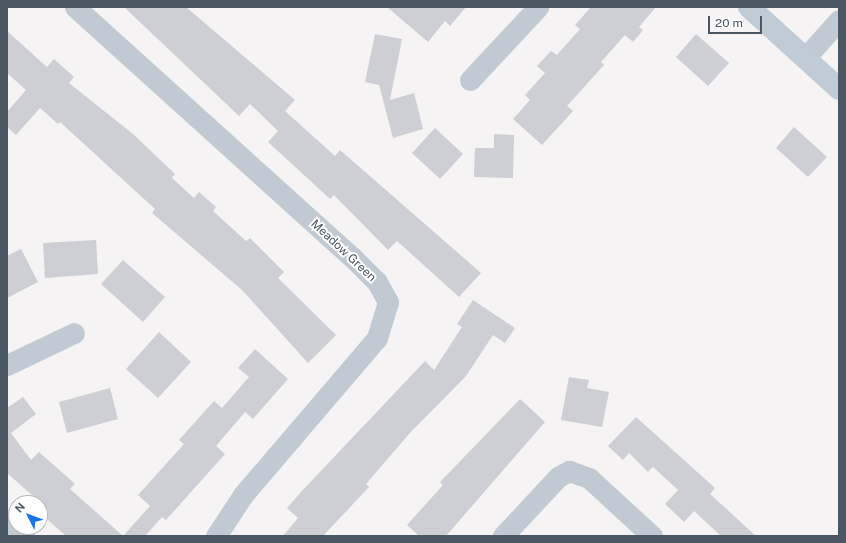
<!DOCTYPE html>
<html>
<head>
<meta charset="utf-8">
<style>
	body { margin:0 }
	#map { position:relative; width:846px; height:543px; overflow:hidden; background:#f5f3f3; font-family:"Public Sans",sans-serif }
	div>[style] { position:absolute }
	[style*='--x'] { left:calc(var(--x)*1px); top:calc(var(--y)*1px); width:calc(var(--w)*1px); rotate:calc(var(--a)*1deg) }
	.building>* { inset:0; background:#cdcfd5 }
	.street>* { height:21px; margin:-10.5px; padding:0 10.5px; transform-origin:10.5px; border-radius:10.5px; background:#c1cad2 }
	.secondary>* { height:22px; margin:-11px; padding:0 11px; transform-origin:11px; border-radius:11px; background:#c1cbd6 }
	span { translate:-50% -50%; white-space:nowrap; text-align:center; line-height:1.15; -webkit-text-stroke:4px #fff; paint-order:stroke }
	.street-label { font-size:12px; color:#4a5661 }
	.frame { position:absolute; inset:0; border:8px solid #4a5661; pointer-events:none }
	.north { position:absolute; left:8px; top:495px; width:40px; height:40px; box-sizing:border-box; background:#fff; border:1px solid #b7bbc0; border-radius:50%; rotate:312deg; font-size:11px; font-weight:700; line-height:16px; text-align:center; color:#4a5661 }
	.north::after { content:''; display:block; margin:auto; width:14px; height:18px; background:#1a73e8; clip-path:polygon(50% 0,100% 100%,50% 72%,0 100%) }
	.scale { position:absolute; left:708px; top:16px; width:54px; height:18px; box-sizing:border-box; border:2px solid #4a5661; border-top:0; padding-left:5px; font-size:12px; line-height:14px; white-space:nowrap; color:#4a5661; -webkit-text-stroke:3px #fff; paint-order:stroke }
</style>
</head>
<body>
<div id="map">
	<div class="building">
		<div style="clip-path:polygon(124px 7px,186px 7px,295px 100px,285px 111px,335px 156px,340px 150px,481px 273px,459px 297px,397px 241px,388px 250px,334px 195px,330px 199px,268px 142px,278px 131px,250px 104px,239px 116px)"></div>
		<div style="clip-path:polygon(387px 7px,466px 7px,450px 26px,445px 21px,428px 42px)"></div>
		<div style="clip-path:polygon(591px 7px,656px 7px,639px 27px,643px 30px,633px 42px,625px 35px,601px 62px,604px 65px,567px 106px,573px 111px,542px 145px,513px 119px,530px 100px,525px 95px,545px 73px,537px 66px,551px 51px,557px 55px,580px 29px,575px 25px)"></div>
		<div style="clip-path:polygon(7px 31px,47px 67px,54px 59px,74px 77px,69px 83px,133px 134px,175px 174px,172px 178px,194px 198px,199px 192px,216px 207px,213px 211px,246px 241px,250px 238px,284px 272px,278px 278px,336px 335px,308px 363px,242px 290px,152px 213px,155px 209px,60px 122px,58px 124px,40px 108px,16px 135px,7px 127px,7px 112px,26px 90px,7px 73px)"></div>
		<div style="clip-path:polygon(375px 34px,402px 39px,390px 100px,414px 93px,423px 129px,393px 138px,379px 85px,365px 82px)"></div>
		<div style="clip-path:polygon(696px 34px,729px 63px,708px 86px,676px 57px)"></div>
		<div style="clip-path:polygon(794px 127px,827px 157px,808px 177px,776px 148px)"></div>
		<div style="clip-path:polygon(435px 128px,463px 154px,440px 179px,412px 153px)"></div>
		<div style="clip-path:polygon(494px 134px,514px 135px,513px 178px,474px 177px,475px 148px,494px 148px)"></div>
		<div style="clip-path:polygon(96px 240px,98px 274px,45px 278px,43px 243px)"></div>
		<div style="clip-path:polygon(21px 249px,38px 282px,7px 298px,7px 256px)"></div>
		<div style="clip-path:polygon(123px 260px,165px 297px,143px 322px,101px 284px)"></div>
		<div style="clip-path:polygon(473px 300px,515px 328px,505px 343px,493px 335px,466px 376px,409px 434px,366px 484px,369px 487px,323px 536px,283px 536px,298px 518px,287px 508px,301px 492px,425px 361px,434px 370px,462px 327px,457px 324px)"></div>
		<div style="clip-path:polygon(159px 332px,191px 362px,158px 398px,126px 369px)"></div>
		<div style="clip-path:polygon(255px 349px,288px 379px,253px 419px,245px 412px,216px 446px,225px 454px,166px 520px,162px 517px,145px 536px,66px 536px,40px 513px,40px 503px,27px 503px,33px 496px,7px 473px,7px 408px,23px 397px,36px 414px,11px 433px,31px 460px,39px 452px,75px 484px,70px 489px,123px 536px,150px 506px,138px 495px,184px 444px,179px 440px,214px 401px,222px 408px,249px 377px,238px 368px)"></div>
		<div style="clip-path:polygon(569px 377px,589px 380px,587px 388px,609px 392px,602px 427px,561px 420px)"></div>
		<div style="clip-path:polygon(110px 388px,118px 419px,67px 433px,59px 402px)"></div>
		<div style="clip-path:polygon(520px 399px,545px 422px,446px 536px,419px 536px,407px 525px,443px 485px,440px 482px)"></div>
		<div style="clip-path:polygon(636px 417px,715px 488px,710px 494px,756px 536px,721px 536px,694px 511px,684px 522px,665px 504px,678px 490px,653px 467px,648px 472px,629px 453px,623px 460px,608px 446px)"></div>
	</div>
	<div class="street">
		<div style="--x:75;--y:7;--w:373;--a:42.1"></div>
		<div style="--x:352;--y:257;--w:35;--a:45"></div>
		<div style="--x:377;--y:282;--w:23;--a:61"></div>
		<div style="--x:388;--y:302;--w:38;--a:107"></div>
		<div style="--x:377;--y:338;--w:206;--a:130.5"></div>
		<div style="--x:243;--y:495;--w:49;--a:123.4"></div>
		<div style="--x:805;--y:58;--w:51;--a:-48.2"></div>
		<div style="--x:470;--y:80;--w:100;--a:-47"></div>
		<div style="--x:7;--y:365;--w:74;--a:-25.5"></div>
		<div style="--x:7;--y:521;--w:23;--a:41"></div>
		<div style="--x:503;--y:536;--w:81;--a:-47"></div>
		<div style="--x:558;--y:477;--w:13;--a:-29"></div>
		<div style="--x:569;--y:471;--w:21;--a:19"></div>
		<div style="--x:589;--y:478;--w:86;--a:42.6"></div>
	</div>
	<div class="secondary">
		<div style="--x:749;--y:7;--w:122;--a:42.3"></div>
	</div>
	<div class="street-label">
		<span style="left:343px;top:251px;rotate:43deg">Meadow Green</span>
	</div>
	<div class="frame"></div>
	<div class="north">N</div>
	<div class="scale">20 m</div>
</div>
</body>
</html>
